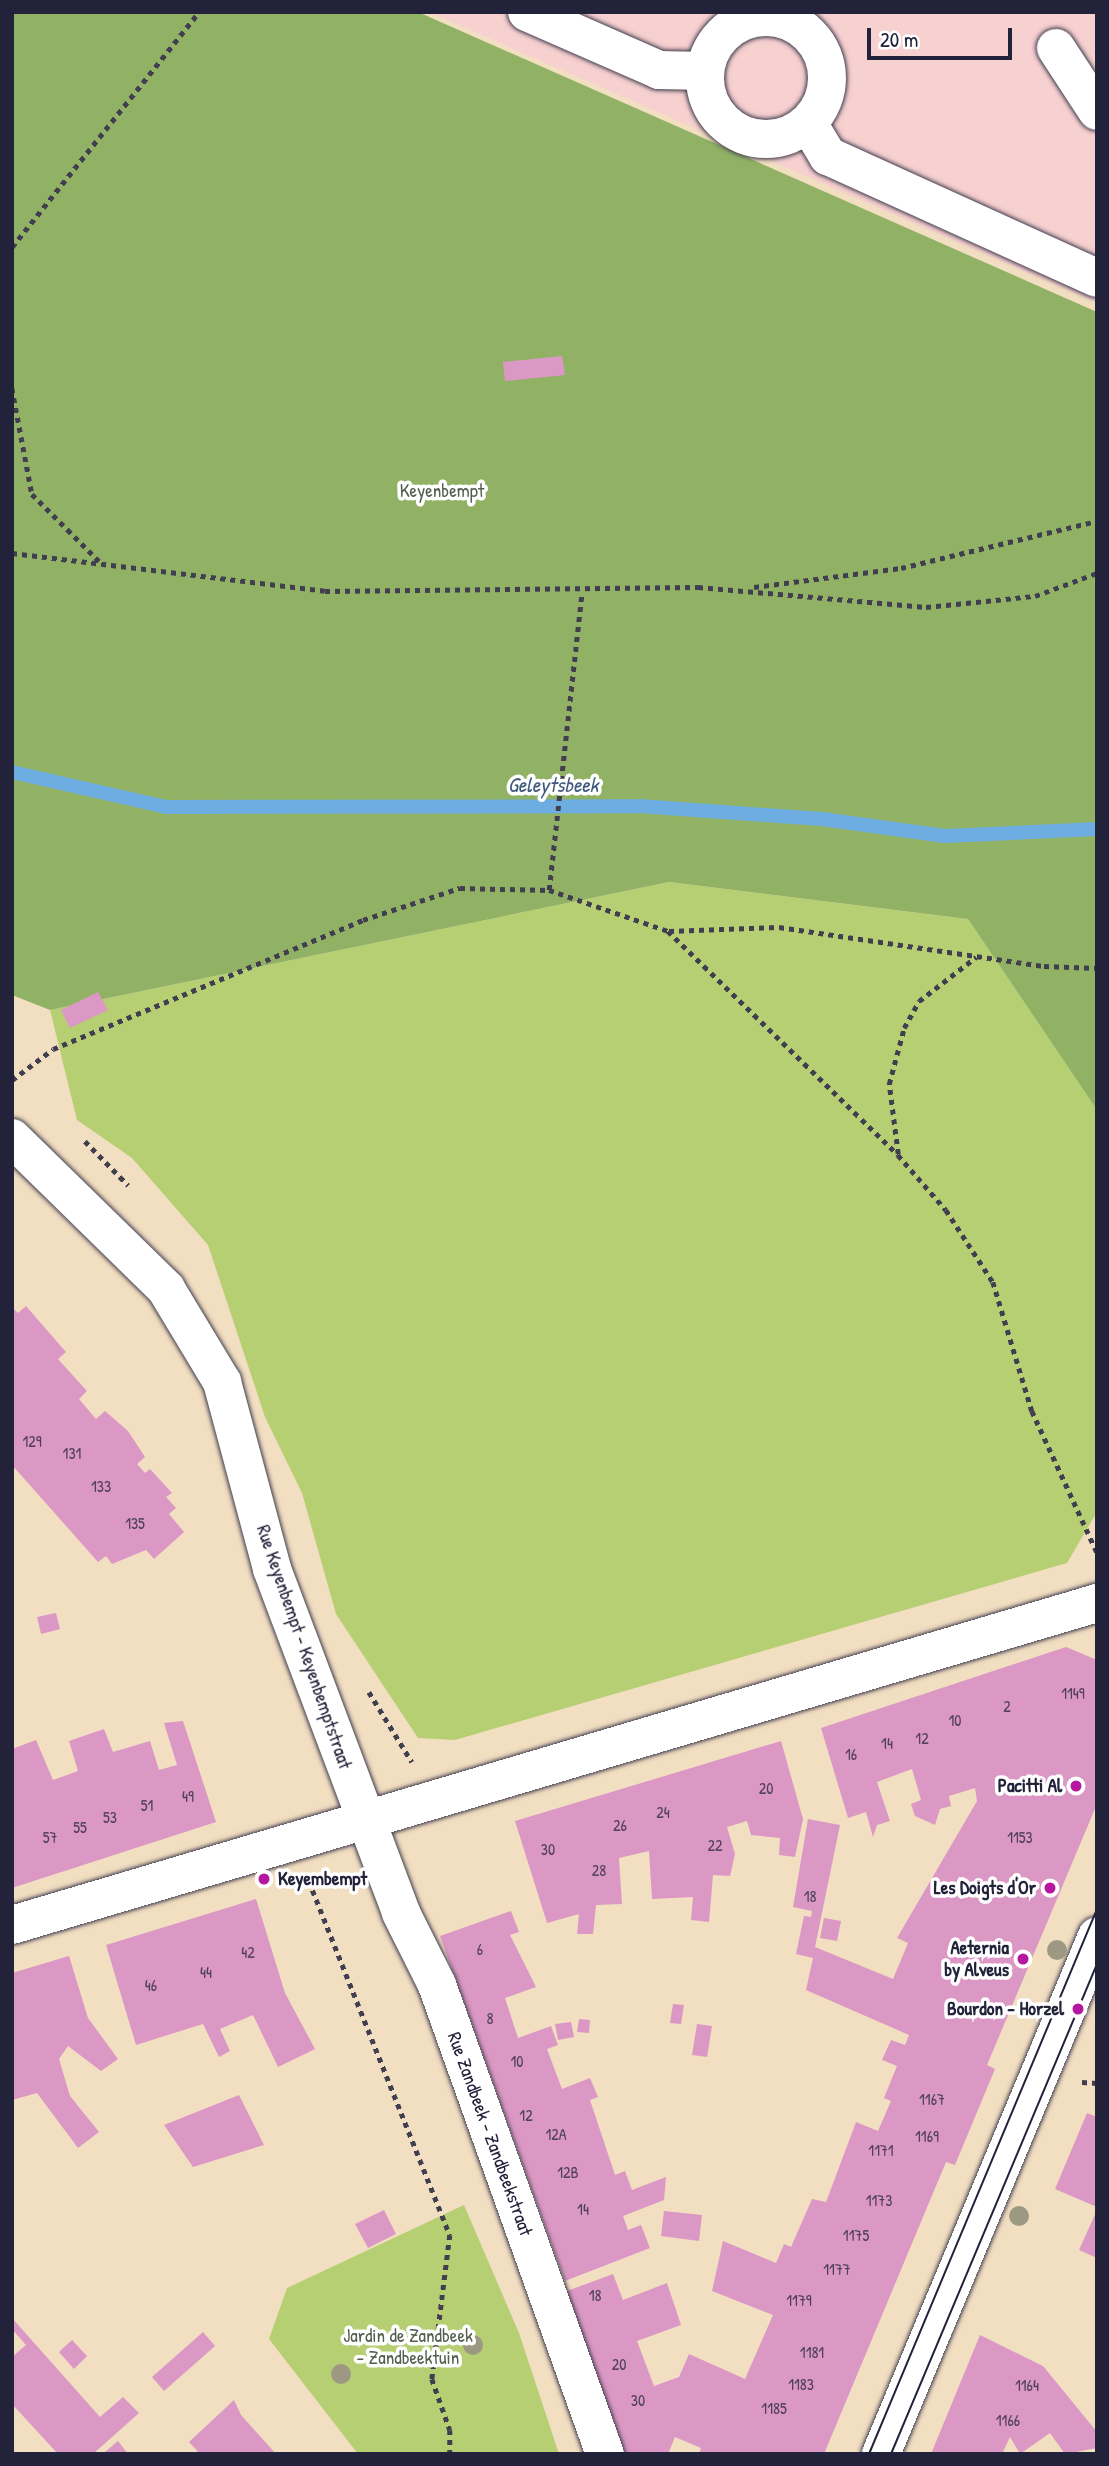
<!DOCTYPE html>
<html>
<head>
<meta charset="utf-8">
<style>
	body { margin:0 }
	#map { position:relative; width:1109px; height:2466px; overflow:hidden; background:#f2dec1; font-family:"Patrick Hand",sans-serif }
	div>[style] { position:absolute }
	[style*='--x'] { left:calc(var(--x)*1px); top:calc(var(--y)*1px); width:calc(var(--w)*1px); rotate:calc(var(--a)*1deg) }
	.built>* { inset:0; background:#f7d0d0 }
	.green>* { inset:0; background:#b7cf73 }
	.forest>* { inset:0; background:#91b265 }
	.stream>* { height:14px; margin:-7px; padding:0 7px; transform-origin:7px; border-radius:7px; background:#6eade1 }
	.building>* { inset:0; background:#db98c4 }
	.path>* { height:4.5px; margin-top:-2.25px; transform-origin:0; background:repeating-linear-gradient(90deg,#413e4f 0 5px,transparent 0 10px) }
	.roads { filter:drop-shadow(0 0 2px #413e4f) drop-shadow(0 0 2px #413e4f) }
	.minor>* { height:38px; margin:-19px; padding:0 19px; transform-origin:19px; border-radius:19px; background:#fff }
	.minor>.ring { margin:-19px; padding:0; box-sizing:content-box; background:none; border:38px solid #fff; border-radius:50% }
	.major>* { height:38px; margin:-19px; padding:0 19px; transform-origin:19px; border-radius:19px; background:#fff }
	.tram>* { height:2px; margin:-1px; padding:0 1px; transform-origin:1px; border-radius:1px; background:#22223b }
	.trees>* { width:20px; height:20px; margin:-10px; border-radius:50%; background:#9c9882 }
	.dots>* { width:19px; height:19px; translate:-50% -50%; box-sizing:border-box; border:4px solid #fff; border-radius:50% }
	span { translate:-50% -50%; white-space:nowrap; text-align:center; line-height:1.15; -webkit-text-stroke:7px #fff; paint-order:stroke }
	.number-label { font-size:16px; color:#50405d }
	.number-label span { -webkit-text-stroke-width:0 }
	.park-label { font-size:19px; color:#565f4f }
	.street-label { font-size:19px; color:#22223b }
	.poi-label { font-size:19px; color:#22223b; font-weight:700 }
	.right { translate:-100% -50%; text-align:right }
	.left { translate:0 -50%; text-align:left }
	.water-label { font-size:21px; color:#405a7d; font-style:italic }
	.frame { position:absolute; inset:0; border:14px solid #22223b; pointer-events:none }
	.scale { position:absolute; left:867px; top:28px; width:145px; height:32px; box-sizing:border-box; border:4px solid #22223b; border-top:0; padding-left:9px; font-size:21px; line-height:24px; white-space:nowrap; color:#22223b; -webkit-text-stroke:5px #fff; paint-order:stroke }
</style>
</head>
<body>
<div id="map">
	<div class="built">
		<div style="clip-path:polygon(429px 12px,1097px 12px,1097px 303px)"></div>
	</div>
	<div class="green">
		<div style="clip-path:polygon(669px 882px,968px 919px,1097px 1110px,1097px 1512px,1067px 1563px,455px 1740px,418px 1738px,336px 1614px,302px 1493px,265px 1417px,208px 1245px,132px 1158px,77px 1120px,50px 1010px)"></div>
		<div style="clip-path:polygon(464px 2205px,519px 2333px,559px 2454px,358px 2454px,269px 2339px,287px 2288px)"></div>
	</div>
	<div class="forest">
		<div style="clip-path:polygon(12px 12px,418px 12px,1097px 312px,1097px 1110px,968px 919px,669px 882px,50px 1010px,12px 995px)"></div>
	</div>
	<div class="stream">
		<div style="--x:12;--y:772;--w:158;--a:12.8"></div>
		<div style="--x:166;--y:807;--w:473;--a:-0.1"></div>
		<div style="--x:639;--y:806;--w:183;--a:4.1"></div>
		<div style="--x:822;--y:819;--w:124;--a:7.9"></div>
		<div style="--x:945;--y:836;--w:152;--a:-2.6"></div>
	</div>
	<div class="building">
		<div style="clip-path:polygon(562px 356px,565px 375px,505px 381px,503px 362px)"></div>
		<div style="clip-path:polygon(98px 992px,108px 1010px,70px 1028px,61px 1010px)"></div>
		<div style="clip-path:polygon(26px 1306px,66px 1352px,58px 1359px,87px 1391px,79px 1399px,96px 1419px,105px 1411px,128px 1431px,145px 1457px,137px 1464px,145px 1473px,150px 1469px,172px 1493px,166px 1497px,176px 1508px,169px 1514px,184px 1532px,154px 1559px,146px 1550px,112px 1564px,106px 1556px,98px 1562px,12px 1465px,12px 1307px,18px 1313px)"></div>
		<div style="clip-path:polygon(56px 1613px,60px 1629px,41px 1634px,37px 1617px)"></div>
		<div style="clip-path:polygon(1066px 1647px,1097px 1660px,1097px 1804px,987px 2065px,995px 2069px,955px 2165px,946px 2162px,824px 2454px,699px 2454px,701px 2448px,675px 2437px,668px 2454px,623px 2454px,567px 2291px,613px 2274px,623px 2300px,667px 2283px,681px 2325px,637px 2341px,654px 2386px,679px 2377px,689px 2354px,745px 2379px,773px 2315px,712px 2291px,723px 2241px,776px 2263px,784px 2244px,791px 2247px,812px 2199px,826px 2202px,856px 2122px,878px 2131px,891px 2101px,884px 2098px,897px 2066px,882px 2060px,891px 2040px,905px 2045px,909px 2035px,806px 1990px,813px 1958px,796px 1954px,804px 1916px,811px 1917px,812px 1911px,793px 1907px,808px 1819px,840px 1825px,815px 1947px,893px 1979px,908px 1943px,897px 1938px,977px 1801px,975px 1788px,949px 1796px,951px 1806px,940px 1809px,935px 1825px,915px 1816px,911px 1804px,921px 1800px,912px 1769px,877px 1782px,890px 1821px,877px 1825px,873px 1837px,866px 1812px,848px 1818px,821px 1728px)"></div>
		<div style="clip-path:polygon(183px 1721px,216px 1822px,12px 1888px,12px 1749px,36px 1740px,53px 1780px,78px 1771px,69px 1741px,104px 1729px,113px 1752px,150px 1741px,159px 1770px,177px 1765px,164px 1723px)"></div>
		<div style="clip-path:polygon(781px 1741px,803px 1819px,795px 1857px,779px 1855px,780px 1838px,751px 1835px,747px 1821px,727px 1827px,735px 1854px,730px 1876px,713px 1875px,709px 1922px,691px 1920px,693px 1897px,652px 1899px,649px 1851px,619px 1858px,622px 1904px,596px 1905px,593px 1934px,577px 1934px,579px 1914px,547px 1923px,515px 1821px)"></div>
		<div style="clip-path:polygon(256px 1899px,285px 1993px,315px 2049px,278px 2067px,253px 2015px,220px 2029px,230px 2051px,219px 2057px,203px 2024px,136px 2045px,106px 1945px)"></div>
		<div style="clip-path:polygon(511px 1911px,519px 1932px,510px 1935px,536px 1987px,505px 1998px,518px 2038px,551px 2026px,558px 2045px,547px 2049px,562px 2089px,590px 2078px,598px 2097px,590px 2100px,615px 2175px,625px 2171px,632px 2190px,666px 2177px,664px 2200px,623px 2216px,628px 2230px,641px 2225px,650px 2248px,565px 2281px,440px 1936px)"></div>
		<div style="clip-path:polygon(824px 1918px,841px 1921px,837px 1941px,820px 1938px)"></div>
		<div style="clip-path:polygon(69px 1956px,88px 2018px,118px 2059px,101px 2071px,68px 2046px,59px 2059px,70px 2096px,99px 2132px,78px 2148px,37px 2093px,12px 2100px,12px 1973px)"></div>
		<div style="clip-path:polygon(673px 2004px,684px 2005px,681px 2024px,670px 2023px)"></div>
		<div style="clip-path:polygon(579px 2019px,590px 2020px,589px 2033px,577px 2032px)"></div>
		<div style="clip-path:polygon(571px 2022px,574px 2037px,558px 2040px,555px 2024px)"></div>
		<div style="clip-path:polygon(697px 2024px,712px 2026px,707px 2057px,692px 2055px)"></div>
		<div style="clip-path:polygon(239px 2095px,264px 2145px,193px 2167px,164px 2125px)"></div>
		<div style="clip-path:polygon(1087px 2113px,1097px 2117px,1097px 2207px,1055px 2189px)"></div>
		<div style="clip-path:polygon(384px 2210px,396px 2234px,368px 2248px,355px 2224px)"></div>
		<div style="clip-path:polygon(1097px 2210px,1097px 2258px,1079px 2250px)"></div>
		<div style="clip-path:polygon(664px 2211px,702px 2215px,699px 2241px,661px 2236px)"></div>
		<div style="clip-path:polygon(12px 2318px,100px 2417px,123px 2397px,139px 2413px,93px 2454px,58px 2454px,12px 2404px,12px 2357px,26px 2345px,12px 2329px)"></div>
		<div style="clip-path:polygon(203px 2332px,215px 2346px,164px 2391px,152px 2377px)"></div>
		<div style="clip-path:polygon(980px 2335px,1043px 2366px,1097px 2432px,1097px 2448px,1065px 2454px,1050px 2433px,1020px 2454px,1010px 2437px,1002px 2454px,931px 2454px)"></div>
		<div style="clip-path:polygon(72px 2340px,87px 2356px,74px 2369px,59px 2352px)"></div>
		<div style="clip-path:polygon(234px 2400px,241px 2415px,276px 2454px,200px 2454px,189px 2442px)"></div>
		<div style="clip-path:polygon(118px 2441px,128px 2454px,107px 2454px,105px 2452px)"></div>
	</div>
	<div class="path">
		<div style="--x:12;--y:247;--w:300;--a:-51.5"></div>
		<div style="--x:12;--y:388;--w:108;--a:79.3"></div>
		<div style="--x:32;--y:494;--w:98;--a:45"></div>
		<div style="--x:12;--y:553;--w:315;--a:6.9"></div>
		<div style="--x:325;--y:591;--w:373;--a:-0.6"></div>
		<div style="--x:698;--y:587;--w:229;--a:5"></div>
		<div style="--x:926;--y:607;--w:110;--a:-5.8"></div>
		<div style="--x:1035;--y:596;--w:66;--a:-20.4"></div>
		<div style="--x:754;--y:587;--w:148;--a:-7.4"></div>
		<div style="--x:901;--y:568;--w:202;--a:-13.5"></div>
		<div style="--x:549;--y:890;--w:299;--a:-83.7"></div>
		<div style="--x:669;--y:931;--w:110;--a:-2.1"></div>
		<div style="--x:779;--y:927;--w:268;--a:8.4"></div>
		<div style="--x:1044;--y:966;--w:53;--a:2.2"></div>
		<div style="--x:12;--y:1080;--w:51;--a:-37.1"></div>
		<div style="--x:53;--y:1049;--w:336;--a:-22.6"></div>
		<div style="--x:363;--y:920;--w:102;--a:-18.3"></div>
		<div style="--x:460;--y:888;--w:89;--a:1.3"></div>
		<div style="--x:549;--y:890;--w:126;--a:19"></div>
		<div style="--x:668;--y:931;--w:321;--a:44.2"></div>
		<div style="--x:898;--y:1155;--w:73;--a:48.9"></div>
		<div style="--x:946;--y:1210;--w:86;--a:56.9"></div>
		<div style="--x:993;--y:1282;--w:135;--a:73.2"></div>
		<div style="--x:1032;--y:1411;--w:155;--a:65.3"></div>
		<div style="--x:85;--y:1141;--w:62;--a:45.7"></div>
		<div style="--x:898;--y:1154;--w:71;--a:-97.3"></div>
		<div style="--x:889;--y:1084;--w:58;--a:-75"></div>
		<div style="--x:904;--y:1028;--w:31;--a:-61"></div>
		<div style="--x:919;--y:1001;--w:72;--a:-37.7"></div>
		<div style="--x:369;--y:1692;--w:82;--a:58.4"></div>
		<div style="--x:309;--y:1881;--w:381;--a:68.3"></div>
		<div style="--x:450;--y:2235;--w:145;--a:97.1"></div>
		<div style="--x:432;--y:2379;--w:54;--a:70.6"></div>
		<div style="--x:450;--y:2430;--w:24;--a:90"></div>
		<div style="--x:1082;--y:2082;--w:15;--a:4"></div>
	</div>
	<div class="roads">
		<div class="minor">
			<div style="--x:527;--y:12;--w:144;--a:23.7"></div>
			<div style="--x:659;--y:70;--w:46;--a:1.2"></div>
			<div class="ring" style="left:705px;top:17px;width:84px;height:84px"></div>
			<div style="--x:1056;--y:48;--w:75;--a:56.9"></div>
			<div style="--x:808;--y:123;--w:39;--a:59"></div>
			<div style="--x:828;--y:156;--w:295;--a:24.4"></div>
			<div style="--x:12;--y:1138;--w:216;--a:44.4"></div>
			<div style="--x:166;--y:1289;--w:109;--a:58.9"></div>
			<div style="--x:222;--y:1382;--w:194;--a:75"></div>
			<div style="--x:272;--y:1569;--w:367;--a:69.4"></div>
			<div style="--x:401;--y:1913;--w:80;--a:63.4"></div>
			<div style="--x:437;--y:1985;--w:498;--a:70.3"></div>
		</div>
		<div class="major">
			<div style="--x:12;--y:1925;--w:1132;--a:-16.53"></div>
			<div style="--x:881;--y:2454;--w:561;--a:-67.36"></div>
		</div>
	</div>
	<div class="tram">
		<div style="--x:869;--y:2454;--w:591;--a:-67.3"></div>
		<div style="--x:891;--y:2454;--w:532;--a:-67.2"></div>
	</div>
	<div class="trees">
		<div style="left:1057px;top:1950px"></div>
		<div style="left:1019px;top:2216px"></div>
		<div style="left:473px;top:2345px"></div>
		<div style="left:341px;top:2374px"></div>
	</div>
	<div class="dots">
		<div style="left:1076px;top:1786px;background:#b5179e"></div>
		<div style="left:264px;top:1879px;background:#b5179e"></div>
		<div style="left:1050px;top:1888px;background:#b5179e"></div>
		<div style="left:1023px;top:1959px;background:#b5179e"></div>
		<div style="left:1078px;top:2009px;background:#b5179e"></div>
	</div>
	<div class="number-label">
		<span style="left:32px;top:1441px">129</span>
		<span style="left:72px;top:1453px">131</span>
		<span style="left:101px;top:1486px">133</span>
		<span style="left:135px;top:1523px">135</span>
		<span style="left:1073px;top:1693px">1149</span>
		<span style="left:1007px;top:1706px">2</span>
		<span style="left:955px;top:1720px">10</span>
		<span style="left:922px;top:1738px">12</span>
		<span style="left:887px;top:1743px">14</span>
		<span style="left:851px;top:1754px">16</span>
		<span style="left:766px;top:1788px">20</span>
		<span style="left:188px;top:1796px">49</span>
		<span style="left:147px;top:1805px">51</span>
		<span style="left:663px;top:1812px">24</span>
		<span style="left:110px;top:1817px">53</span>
		<span style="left:620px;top:1825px">26</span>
		<span style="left:80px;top:1827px">55</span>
		<span style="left:50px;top:1837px">57</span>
		<span style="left:1020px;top:1837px">1153</span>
		<span style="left:715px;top:1845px">22</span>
		<span style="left:548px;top:1849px">30</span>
		<span style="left:599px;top:1870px">28</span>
		<span style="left:810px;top:1896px">18</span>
		<span style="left:480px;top:1949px">6</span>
		<span style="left:248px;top:1952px">42</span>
		<span style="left:206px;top:1972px">44</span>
		<span style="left:151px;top:1985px">46</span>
		<span style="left:490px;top:2018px">8</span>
		<span style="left:517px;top:2061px">10</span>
		<span style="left:932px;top:2099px">1167</span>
		<span style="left:526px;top:2115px">12</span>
		<span style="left:556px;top:2134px">12A</span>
		<span style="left:927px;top:2136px">1169</span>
		<span style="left:881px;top:2150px">1171</span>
		<span style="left:568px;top:2172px">12B</span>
		<span style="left:879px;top:2200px">1173</span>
		<span style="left:583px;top:2209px">14</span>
		<span style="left:856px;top:2235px">1175</span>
		<span style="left:837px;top:2269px">1177</span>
		<span style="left:595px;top:2295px">18</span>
		<span style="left:799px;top:2300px">1179</span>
		<span style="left:812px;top:2352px">1181</span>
		<span style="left:619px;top:2364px">20</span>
		<span style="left:801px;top:2384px">1183</span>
		<span style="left:1027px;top:2385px">1164</span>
		<span style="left:638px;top:2400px">30</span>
		<span style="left:774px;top:2408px">1185</span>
		<span style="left:1008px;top:2420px">1166</span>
	</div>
	<div class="park-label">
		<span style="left:442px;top:491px">Keyenbempt</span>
		<span style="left:408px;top:2347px">Jardin de Zandbeek<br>- Zandbeektuin</span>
	</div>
	<div class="street-label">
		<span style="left:304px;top:1647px;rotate:71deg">Rue Keyenbempt - Keyenbemptstraat</span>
		<span style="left:490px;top:2134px;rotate:70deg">Rue Zandbeek - Zandbeekstraat</span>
	</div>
	<div class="poi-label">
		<span class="right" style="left:1062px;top:1786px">Pacitti Al</span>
		<span class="left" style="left:278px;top:1879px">Keyembempt</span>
		<span class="right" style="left:1036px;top:1888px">Les Doigts d'Or</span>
		<span class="right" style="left:1009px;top:1959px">Aeternia<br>by Alveus</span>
		<span class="right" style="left:1064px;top:2009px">Bourdon - Horzel</span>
	</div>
	<div class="water-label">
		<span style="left:553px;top:785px">Geleytsbeek</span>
	</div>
	<div class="frame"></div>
	<div class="scale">20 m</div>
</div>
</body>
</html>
